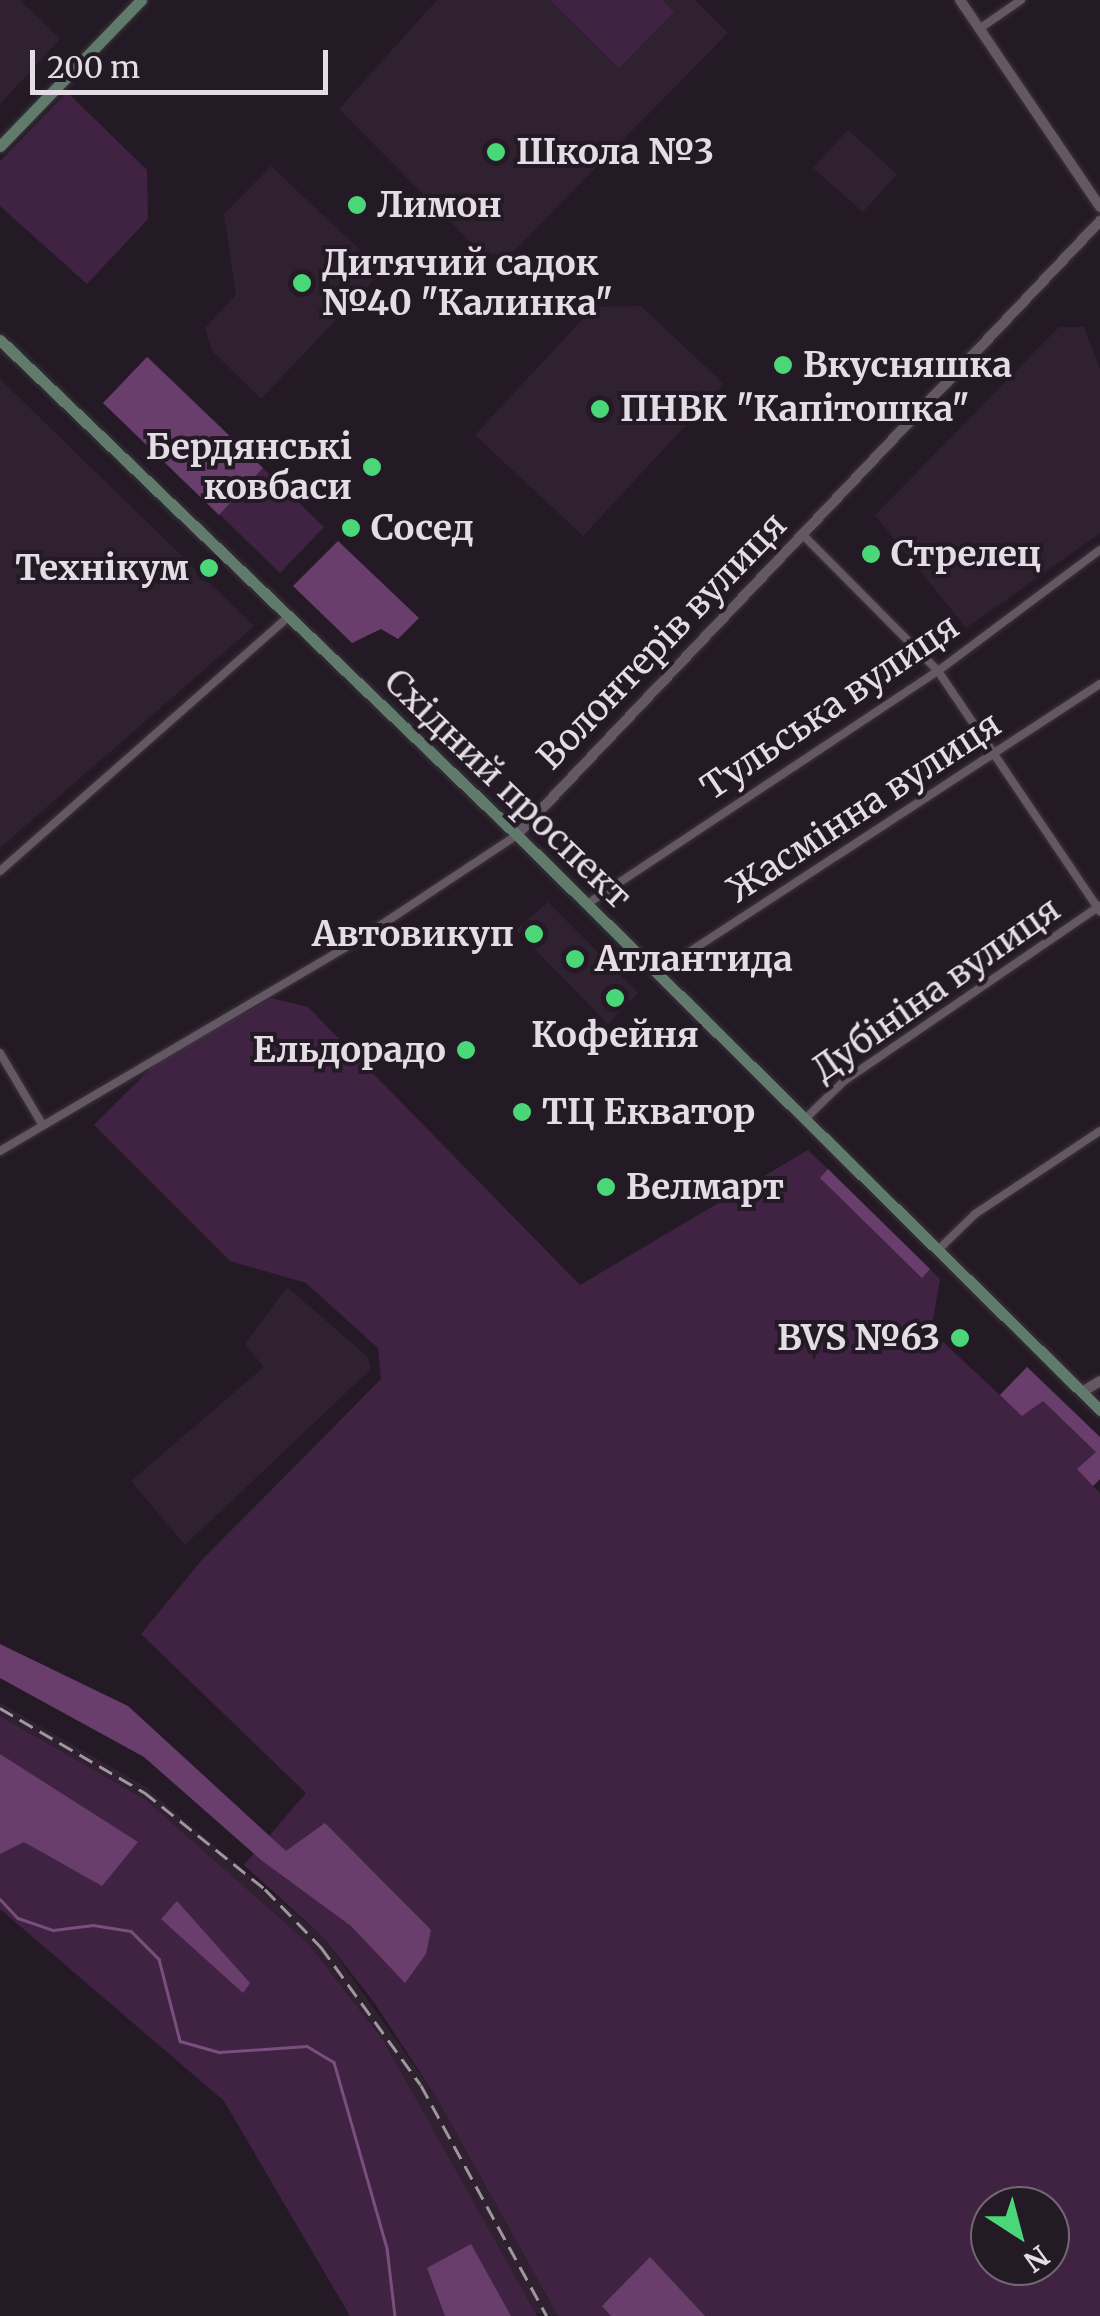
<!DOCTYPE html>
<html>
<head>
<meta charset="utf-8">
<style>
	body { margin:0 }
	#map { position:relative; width:1100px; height:2316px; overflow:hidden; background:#241a25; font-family:Merriweather,serif }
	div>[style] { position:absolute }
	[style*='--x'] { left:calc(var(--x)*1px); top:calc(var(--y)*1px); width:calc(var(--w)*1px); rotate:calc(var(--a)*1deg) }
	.built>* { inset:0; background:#302131 }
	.green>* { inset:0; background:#402243 }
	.forest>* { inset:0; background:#693e6d }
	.stream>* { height:2.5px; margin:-1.25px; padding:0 1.25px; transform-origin:1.25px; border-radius:1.25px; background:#7a4e7e }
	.roads { filter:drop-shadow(0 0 2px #3c353d) drop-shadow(0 0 2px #3c353d) }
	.minor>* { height:8px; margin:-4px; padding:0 4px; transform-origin:4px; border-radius:4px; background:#645865 }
	.tertiary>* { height:10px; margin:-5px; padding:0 5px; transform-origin:5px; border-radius:5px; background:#645865 }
	.secondary>* { height:11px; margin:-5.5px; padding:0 5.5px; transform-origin:5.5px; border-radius:5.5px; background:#607b6b }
	.rail>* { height:2.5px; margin-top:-1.25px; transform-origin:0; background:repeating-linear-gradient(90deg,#9f96a0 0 15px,transparent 0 23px) }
	.dots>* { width:28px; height:28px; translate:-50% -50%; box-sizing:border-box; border:5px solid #241a25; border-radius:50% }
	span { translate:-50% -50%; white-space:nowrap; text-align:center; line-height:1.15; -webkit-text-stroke:8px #241a25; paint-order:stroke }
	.poi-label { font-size:35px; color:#e4dde5; font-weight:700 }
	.left { translate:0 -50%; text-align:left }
	.right { translate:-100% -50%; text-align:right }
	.street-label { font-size:35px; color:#e4dde5 }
	.north { position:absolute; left:970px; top:2186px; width:100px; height:100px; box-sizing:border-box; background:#241a25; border:2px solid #716872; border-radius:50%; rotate:144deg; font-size:28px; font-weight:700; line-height:40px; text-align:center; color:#e4dde5 }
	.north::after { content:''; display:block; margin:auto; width:35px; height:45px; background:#4ad778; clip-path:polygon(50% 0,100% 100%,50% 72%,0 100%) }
	.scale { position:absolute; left:30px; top:50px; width:298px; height:45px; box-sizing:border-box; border:5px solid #e4dde5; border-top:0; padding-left:12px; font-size:30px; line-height:35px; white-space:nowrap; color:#e4dde5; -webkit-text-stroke:8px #241a25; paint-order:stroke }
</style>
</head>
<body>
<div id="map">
	<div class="built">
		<div style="clip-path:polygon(0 0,20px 0,60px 39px,0 104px)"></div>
		<div style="clip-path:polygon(437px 0,695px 0,728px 33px,510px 255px,482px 254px,339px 109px)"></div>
		<div style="clip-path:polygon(848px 130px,897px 174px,863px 212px,813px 168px)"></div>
		<div style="clip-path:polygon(271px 166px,382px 271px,261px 399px,212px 351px,205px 328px,236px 295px,224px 214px)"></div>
		<div style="clip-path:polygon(641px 306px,724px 384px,583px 536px,475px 435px,594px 307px)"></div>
		<div style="clip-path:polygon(1059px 327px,1084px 327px,1100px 369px,1100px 533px,966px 628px,875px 515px)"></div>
		<div style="clip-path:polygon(0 379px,254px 626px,0 848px)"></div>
		<div style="clip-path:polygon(548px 902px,638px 993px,608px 1024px,516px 930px)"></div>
		<div style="clip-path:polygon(287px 1287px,368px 1357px,371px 1369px,185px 1545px,131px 1481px,264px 1367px,245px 1344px)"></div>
		<div style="clip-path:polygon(0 1703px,144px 1786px,323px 1937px,435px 2095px,558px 2316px,534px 2313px,383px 2040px,307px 1942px,146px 1800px,0 1716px)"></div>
	</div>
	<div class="green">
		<div style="clip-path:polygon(550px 0,662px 0,674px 12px,619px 68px)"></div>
		<div style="clip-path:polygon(67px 92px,147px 170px,148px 219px,87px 284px,0 206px,0 161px)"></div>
		<div style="clip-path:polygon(149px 358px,324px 527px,280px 573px,105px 403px)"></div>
		<div style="clip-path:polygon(evenodd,271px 998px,308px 1007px,580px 1285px,808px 1150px,940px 1279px,931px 1331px,1000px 1395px,1027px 1367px,1100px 1437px,1100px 1479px,1093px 1486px,1100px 1493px,1100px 2316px,558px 2316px,435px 2095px,373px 2001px,323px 1937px,244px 1865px,306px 1793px,141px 1634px,202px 1560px,381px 1379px,378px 1348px,306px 1283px,230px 1261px,94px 1125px,157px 1062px,271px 998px,990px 2206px,1050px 2206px,1050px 2266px,990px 2266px,990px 2206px)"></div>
		<div style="clip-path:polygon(0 1716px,146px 1800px,307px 1942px,383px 2040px,537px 2316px,350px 2316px,224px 2101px,0 1909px)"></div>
	</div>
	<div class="forest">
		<div style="clip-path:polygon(147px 357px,263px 468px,219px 515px,103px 403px)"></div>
		<div style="clip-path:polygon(338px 541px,419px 618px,398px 639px,381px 629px,352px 643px,293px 586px)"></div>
		<div style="clip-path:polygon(828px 1169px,930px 1269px,922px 1278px,820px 1178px)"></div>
		<div style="clip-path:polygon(1027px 1367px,1100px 1437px,1100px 1479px,1093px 1486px,1077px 1469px,1096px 1452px,1043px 1401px,1022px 1416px,1000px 1395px)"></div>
		<div style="clip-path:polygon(0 1644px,128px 1706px,286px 1851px,325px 1823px,431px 1930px,426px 1954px,405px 1983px,351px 1926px,261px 1860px,144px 1757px,0 1678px)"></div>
		<div style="clip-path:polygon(0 1754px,138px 1842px,102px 1886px,24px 1842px,0 1854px)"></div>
		<div style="clip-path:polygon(177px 1901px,250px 1983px,243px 1993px,161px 1919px)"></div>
		<div style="clip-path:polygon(471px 2244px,511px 2316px,445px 2316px,427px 2268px)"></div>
		<div style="clip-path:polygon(650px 2257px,705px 2316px,611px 2316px,602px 2306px)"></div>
	</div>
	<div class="stream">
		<div style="--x:0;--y:1899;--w:26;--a:47"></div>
		<div style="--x:18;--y:1918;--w:37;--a:19"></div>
		<div style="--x:53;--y:1930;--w:40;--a:-7.1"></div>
		<div style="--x:93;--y:1925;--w:38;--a:9"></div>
		<div style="--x:131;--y:1931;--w:40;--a:45"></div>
		<div style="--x:159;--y:1959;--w:85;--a:75.6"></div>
		<div style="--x:180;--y:2041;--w:41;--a:15.8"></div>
		<div style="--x:219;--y:2052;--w:88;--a:-3.9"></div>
		<div style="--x:307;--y:2046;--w:31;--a:31"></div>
		<div style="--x:334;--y:2062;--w:193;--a:74.1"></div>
		<div style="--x:387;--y:2248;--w:68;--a:83.3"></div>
	</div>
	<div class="roads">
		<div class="minor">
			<div style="--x:979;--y:29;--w:51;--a:-34.6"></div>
			<div style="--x:802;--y:534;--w:193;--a:45.2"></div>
			<div style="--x:938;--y:671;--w:290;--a:56"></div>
			<div style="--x:0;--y:871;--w:385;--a:-41.4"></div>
			<div style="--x:587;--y:904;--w:421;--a:-33.6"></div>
			<div style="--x:938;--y:671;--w:202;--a:-36.8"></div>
			<div style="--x:657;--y:973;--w:529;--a:-33.12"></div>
			<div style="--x:0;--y:1053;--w:82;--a:59.4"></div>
			<div style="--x:805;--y:1119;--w:54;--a:-44.3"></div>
			<div style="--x:844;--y:1081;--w:310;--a:-34.4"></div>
			<div style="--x:0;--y:1151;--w:418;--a:-30.5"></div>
			<div style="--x:360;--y:939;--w:188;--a:-33.5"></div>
			<div style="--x:938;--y:1250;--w:52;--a:-44.2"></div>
			<div style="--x:975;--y:1214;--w:150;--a:-33.6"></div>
		</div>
		<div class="tertiary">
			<div style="--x:960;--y:0;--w:250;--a:55.9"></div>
			<div style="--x:517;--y:835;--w:847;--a:-46.48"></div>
			<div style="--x:1082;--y:1392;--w:21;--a:-31"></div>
		</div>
		<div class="secondary">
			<div style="--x:0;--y:146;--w:203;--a:-46"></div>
			<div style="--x:0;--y:340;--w:716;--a:43.75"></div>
			<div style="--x:517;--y:835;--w:819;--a:44.6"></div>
		</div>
	</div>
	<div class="rail">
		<div style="--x:0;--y:1708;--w:167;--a:30.3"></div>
		<div style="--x:144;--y:1792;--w:155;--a:38.7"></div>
		<div style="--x:265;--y:1889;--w:81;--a:46"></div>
		<div style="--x:321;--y:1947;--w:170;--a:54.1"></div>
		<div style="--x:421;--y:2085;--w:263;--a:61.4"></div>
	</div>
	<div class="dots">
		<div style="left:496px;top:152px;background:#4ad778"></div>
		<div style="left:357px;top:205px;background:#4ad778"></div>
		<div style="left:302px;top:283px;background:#4ad778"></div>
		<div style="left:783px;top:365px;background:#4ad778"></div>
		<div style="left:600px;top:409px;background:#4ad778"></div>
		<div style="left:372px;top:467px;background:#4ad778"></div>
		<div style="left:351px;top:528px;background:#4ad778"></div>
		<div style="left:871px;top:554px;background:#4ad778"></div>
		<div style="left:209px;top:568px;background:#4ad778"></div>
		<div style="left:534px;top:934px;background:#4ad778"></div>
		<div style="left:575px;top:959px;background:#4ad778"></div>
		<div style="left:615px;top:998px;background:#4ad778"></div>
		<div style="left:466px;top:1050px;background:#4ad778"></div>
		<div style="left:522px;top:1112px;background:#4ad778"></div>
		<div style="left:606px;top:1187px;background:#4ad778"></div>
		<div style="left:960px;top:1338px;background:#4ad778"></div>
	</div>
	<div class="poi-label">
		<span class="left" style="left:516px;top:152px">Школа №3</span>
		<span class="left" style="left:377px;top:205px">Лимон</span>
		<span class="left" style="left:322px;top:283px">Дитячий садок<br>№40 "Калинка"</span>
		<span class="left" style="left:803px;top:365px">Вкусняшка</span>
		<span class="left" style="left:620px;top:409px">ПНВК "Капітошка"</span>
		<span class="right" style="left:352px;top:467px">Бердянські<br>ковбаси</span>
		<span class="left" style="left:371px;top:528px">Сосед</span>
		<span class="left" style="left:891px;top:554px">Стрелец</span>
		<span class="right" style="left:189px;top:568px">Технікум</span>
		<span class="right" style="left:514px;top:934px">Автовикуп</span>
		<span class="left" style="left:595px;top:959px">Атлантида</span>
		<span style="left:615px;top:1035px">Кофейня</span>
		<span class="right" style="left:446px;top:1050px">Ельдорадо</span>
		<span class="left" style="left:542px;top:1112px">ТЦ Екватор</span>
		<span class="left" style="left:626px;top:1187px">Велмарт</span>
		<span class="right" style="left:940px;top:1338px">BVS №63</span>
	</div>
	<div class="street-label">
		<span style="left:662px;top:641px;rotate:-46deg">Волонтерів вулиця</span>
		<span style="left:830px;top:707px;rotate:-34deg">Тульська вулиця</span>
		<span style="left:508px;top:789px;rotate:44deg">Східний проспект</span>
		<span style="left:864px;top:807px;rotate:-33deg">Жасмінна вулиця</span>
		<span style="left:936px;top:989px;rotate:-35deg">Дубініна вулиця</span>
	</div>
	<div class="north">N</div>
	<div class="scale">200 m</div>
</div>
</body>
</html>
